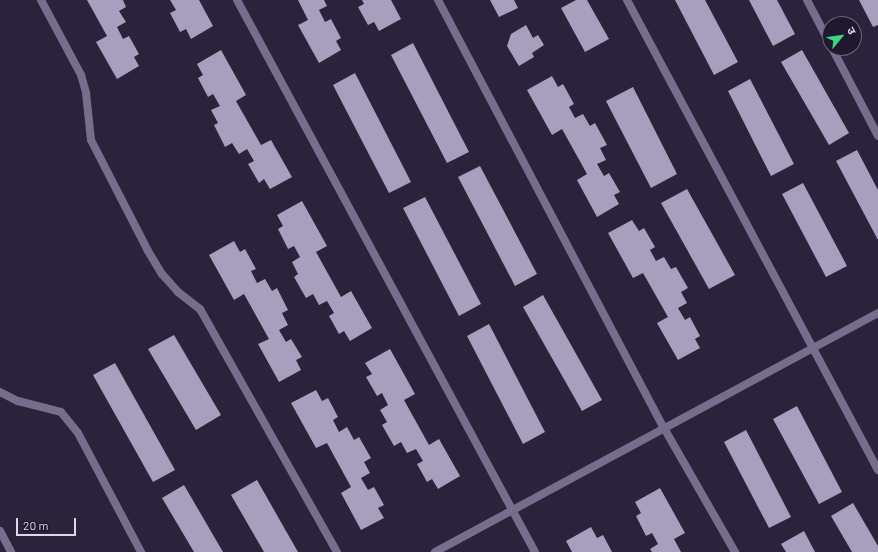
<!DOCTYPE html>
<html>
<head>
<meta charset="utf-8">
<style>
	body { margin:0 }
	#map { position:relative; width:878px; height:552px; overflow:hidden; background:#2b223b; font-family:Barlow,"Noto Sans Devanagari",sans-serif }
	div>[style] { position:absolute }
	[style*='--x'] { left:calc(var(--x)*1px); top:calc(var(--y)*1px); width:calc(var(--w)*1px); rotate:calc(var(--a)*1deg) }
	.building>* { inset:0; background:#a89ebe }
	.street>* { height:8px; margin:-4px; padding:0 4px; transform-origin:4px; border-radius:4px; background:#776d8d }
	span { translate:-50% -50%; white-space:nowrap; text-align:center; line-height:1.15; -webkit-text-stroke:4px #211830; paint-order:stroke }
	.north { position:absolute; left:822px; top:16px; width:40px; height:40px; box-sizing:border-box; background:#211830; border:1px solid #6c657a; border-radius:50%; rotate:61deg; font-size:11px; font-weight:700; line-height:16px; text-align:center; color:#ddd8e8 }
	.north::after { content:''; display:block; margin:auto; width:14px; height:18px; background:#3dd77d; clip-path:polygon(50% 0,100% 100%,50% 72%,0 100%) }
	.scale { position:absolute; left:16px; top:518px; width:60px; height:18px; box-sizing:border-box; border:2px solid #ddd8e8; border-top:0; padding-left:5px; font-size:12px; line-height:14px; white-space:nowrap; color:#ddd8e8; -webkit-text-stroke:3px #211830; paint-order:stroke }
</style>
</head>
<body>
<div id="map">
	<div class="building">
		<div style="clip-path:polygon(87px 0,123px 0,126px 7px,119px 11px,126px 22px,117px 27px,123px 39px,129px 36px,139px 54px,134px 57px,139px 66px,117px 79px,96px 42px,107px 36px)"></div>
		<div style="clip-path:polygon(170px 0,199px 0,213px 26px,191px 39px,186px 29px,180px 32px,170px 13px,176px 10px)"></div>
		<div style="clip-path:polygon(298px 0,324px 0,327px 6px,319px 10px,325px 22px,331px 19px,341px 38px,336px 41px,341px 50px,319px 63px,298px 25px,308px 20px)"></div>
		<div style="clip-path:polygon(362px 0,391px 0,401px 19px,379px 31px,374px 22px,368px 25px,358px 7px,364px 4px)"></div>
		<div style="clip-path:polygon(490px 0,514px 0,518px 8px,499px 17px)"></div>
		<div style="clip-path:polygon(576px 0,587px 0,609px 39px,585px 52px,561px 8px)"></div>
		<div style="clip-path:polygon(675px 0,705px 0,738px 62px,714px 75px)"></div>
		<div style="clip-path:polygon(749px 0,777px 0,795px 34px,773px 46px)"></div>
		<div style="clip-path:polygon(859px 0,878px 0,878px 25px,873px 27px)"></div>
		<div style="clip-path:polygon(526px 25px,533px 38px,538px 35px,544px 45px,532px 53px,534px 57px,519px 66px,507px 46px,511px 34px)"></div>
		<div style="clip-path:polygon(413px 43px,469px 152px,447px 163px,391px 55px)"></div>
		<div style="clip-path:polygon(221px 50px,246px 95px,236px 101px,261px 145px,271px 140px,292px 177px,270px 189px,264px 179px,259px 183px,248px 164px,254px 161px,247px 149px,239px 154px,232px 143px,225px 147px,214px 125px,218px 123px,211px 110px,220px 106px,213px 94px,208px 97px,198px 78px,203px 75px,197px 64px)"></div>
		<div style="clip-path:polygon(802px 50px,849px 133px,829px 145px,781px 62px)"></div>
		<div style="clip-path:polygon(355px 73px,411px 182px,389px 193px,333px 85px)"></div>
		<div style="clip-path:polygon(552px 76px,558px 87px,563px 84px,574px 104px,569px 107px,575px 118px,583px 114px,590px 126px,595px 123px,607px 145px,600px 148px,606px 160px,597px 164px,604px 176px,609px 173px,620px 192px,614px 195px,619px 204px,597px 217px,577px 180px,587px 174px,562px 129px,552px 135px,527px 90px)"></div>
		<div style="clip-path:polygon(750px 79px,794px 164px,771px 176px,728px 91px)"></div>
		<div style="clip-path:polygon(633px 87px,677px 174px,651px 188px,606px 101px)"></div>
		<div style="clip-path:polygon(857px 150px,878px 190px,878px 240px,836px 161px)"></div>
		<div style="clip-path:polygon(480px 166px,537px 274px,515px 286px,458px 177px)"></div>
		<div style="clip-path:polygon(803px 183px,847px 266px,826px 277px,782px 194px)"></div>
		<div style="clip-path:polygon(687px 189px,735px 275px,709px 289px,661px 203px)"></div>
		<div style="clip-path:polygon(425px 197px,481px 304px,459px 316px,403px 208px)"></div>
		<div style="clip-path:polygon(302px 201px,327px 246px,316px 252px,341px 297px,351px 291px,372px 328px,350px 341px,344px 331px,339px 334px,329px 316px,334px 313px,327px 301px,319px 305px,313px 294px,306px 298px,294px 277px,298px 274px,292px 262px,300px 257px,294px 246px,288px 249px,278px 229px,283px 226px,277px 215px)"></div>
		<div style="clip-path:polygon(632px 220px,639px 231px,644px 228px,655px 247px,650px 250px,656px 261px,664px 257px,671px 269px,676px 267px,688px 288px,681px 292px,687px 303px,678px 308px,685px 320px,690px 317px,700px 336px,695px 339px,700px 348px,678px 360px,657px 323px,668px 317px,643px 273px,633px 278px,608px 233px)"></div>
		<div style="clip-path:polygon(234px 241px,240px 252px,245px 249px,256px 269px,251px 271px,257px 283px,265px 279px,272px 291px,277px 288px,288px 310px,282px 313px,288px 325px,279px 330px,286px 342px,291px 339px,302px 357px,296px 360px,301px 370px,279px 382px,258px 344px,269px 339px,244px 294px,234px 300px,209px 255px)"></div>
		<div style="clip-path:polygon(543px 295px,602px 400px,582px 411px,523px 307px)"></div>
		<div style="clip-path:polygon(489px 324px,545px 432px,523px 444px,467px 336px)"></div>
		<div style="clip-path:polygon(174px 335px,221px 415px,196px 430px,148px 349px)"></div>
		<div style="clip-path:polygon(390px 349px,415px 394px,404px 400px,429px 445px,439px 439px,460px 476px,438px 489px,432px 479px,427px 482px,417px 464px,423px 461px,416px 449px,407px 453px,401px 442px,394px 446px,382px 425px,387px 422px,380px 410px,388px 405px,382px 393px,377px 396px,366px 377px,372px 374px,365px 363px)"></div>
		<div style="clip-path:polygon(115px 363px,175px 470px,153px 482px,93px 375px)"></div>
		<div style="clip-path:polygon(316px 390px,322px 401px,328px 398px,338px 417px,333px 420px,339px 432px,347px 427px,354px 440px,359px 437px,371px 458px,364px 462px,370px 473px,361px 478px,368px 490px,374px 487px,384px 505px,378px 508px,384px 518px,361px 530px,341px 493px,351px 487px,327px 443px,316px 448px,291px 403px)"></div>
		<div style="clip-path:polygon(797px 406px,842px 492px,819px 504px,773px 419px)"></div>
		<div style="clip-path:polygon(746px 430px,791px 517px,769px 528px,724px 442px)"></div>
		<div style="clip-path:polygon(257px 480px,298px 552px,264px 552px,231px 495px)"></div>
		<div style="clip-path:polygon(184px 485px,223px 552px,194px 552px,162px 498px)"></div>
		<div style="clip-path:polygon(660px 488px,685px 533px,674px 539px,681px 552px,652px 552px,650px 549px,658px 544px,652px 533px,646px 536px,636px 516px,641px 513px,635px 502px)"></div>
		<div style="clip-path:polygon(853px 503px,878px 546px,878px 552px,852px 552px,831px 516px)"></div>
		<div style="clip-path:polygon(591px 527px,597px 538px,603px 535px,612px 552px,572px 552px,566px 541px)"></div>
		<div style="clip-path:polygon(804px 531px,815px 552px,786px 552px,781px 544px)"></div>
	</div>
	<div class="street">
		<div style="--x:41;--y:0;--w:85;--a:61.9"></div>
		<div style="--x:81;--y:75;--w:19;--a:74"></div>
		<div style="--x:86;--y:93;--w:47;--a:83.9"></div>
		<div style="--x:91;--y:140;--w:125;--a:62.8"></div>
		<div style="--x:148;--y:251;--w:27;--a:59"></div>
		<div style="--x:162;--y:274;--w:24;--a:48"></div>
		<div style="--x:178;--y:292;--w:28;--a:38"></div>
		<div style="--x:200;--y:309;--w:279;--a:60.6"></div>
		<div style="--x:237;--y:0;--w:627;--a:61.64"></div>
		<div style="--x:438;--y:0;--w:484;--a:62.2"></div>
		<div style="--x:664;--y:428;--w:143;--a:60.2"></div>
		<div style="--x:627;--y:0;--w:533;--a:61.9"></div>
		<div style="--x:807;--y:0;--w:50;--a:62.4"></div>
		<div style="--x:832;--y:48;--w:99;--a:62.4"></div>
		<div style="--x:0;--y:392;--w:20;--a:27"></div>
		<div style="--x:18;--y:401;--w:44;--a:14.3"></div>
		<div style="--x:61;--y:412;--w:27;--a:51"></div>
		<div style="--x:78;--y:433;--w:135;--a:62.1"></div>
		<div style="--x:0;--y:531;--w:24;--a:62"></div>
		<div style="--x:435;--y:552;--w:503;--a:-28.35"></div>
	</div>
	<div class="north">उ</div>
	<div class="scale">20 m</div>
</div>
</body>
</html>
